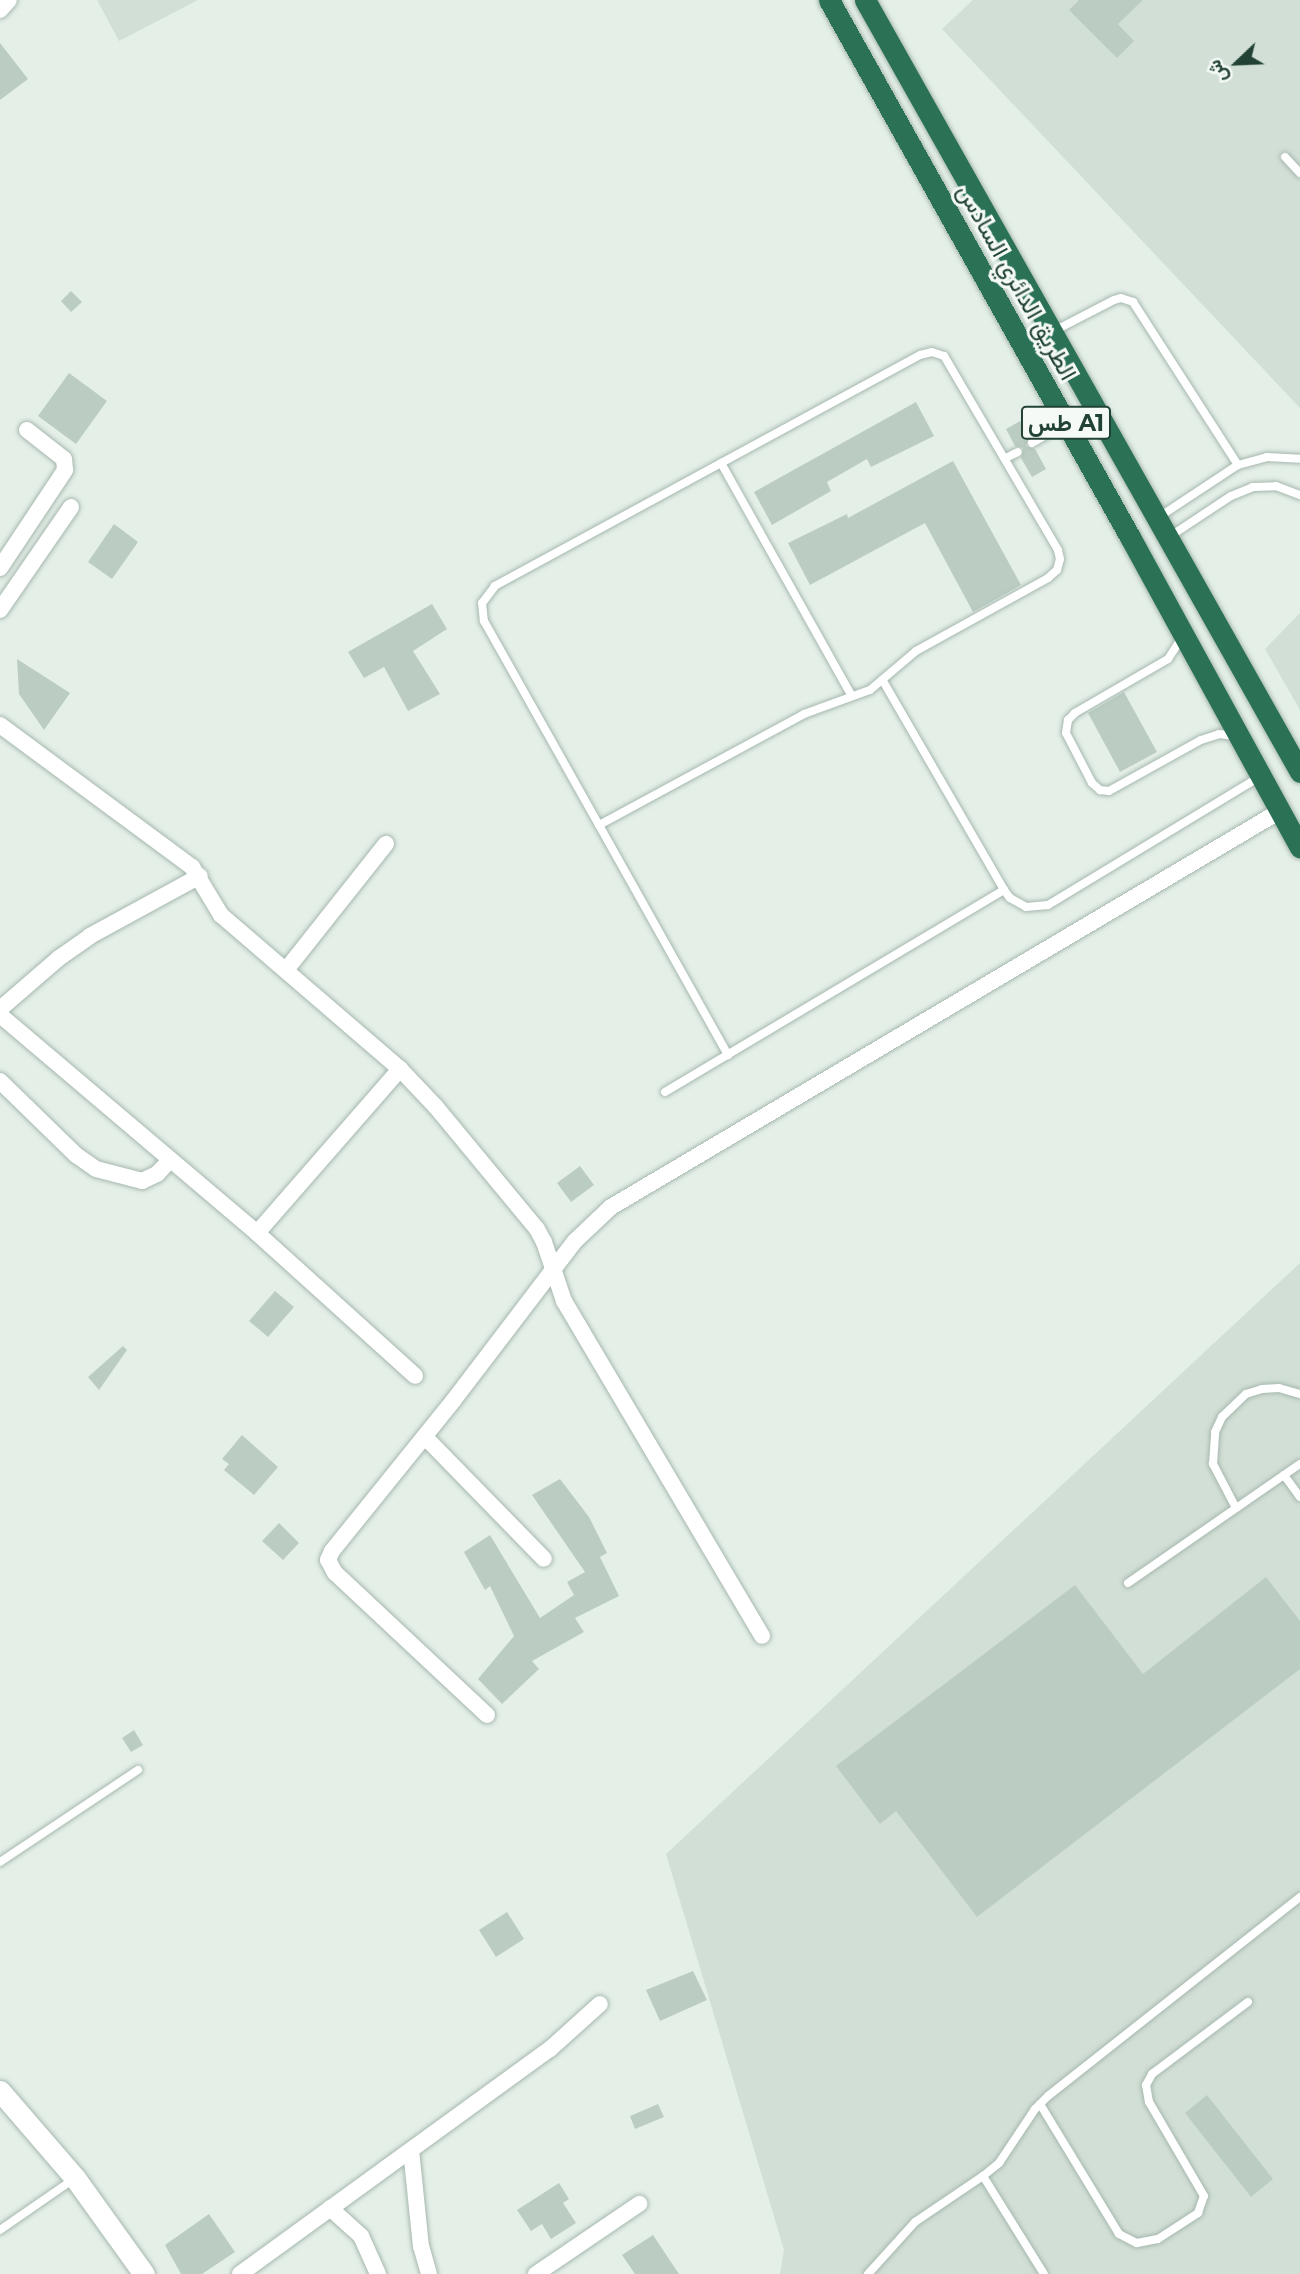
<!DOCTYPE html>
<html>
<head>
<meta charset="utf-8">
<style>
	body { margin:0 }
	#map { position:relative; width:1300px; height:2274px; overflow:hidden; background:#e4efe8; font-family:Montserrat,Vazirmatn,sans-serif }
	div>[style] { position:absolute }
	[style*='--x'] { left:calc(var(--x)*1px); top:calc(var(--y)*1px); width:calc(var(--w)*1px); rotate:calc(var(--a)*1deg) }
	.built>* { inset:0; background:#d2dfd6 }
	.building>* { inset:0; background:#bbcdc3 }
	.roads { filter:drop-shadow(0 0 2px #a6b8ae) drop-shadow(0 0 2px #a6b8ae) }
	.lane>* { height:8px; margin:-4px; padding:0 4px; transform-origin:4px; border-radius:4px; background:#fff }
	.street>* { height:16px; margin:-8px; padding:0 8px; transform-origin:8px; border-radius:8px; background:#fff }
	.secondary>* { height:21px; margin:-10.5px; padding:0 10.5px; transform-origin:10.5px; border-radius:10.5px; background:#fff }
	.highway>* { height:21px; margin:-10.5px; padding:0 10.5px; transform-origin:10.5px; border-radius:10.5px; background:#2a7156 }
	span { translate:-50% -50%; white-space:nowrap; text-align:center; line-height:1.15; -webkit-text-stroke:6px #f5faf7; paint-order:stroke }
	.shield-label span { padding:2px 5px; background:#f5faf7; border:2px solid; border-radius:5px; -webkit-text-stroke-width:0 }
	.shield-label { font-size:23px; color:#214234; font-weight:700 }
	.street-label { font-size:24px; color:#214234 }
	.north { position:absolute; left:1202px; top:28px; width:70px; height:70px; -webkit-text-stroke:5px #f5faf7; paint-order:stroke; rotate:247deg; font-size:19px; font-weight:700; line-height:28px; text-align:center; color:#214234 }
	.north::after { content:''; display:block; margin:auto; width:24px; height:32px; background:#214234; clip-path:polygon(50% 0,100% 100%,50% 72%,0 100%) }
</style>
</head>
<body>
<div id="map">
	<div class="built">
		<div style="clip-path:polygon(97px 0,198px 0,119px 41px)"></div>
		<div style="clip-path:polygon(973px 0,1300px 0,1300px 408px,942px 29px)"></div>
		<div style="clip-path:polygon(1300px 613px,1300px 710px,1265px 649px)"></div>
		<div style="clip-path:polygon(1300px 1263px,1300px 2274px,780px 2274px,784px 2250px,666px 1854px)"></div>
	</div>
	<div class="building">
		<div style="clip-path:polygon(1079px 0,1143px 0,1118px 24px,1134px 41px,1117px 58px,1069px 10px)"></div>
		<div style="clip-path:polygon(0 43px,28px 79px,0 100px)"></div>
		<div style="clip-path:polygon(71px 291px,82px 302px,71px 312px,61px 301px)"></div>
		<div style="clip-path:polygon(69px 373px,107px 401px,76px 444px,38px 416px)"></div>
		<div style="clip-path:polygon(916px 402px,934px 436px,871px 467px,867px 459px,827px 482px,831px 491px,772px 525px,754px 492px)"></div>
		<div style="clip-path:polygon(1020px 421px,1029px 437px,1026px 446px,1035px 449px,1046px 469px,1032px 477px,1021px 458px,1023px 448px,1015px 446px,1006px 429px)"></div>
		<div style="clip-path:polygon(953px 461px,1021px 585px,973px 612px,925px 523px,810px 585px,788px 543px,847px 514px,848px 518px)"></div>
		<div style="clip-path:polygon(114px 524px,138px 542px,112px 579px,88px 562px)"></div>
		<div style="clip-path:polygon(432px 604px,447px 629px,413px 651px,440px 694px,408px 711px,384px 667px,364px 678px,348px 652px)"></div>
		<div style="clip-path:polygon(17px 659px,70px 693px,44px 730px,19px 694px)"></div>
		<div style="clip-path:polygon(1124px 692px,1157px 752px,1120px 772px,1088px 713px)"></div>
		<div style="clip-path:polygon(580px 1166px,594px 1185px,571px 1202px,557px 1183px)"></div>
		<div style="clip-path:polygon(275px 1291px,294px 1307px,268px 1337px,249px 1321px)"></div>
		<div style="clip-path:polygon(123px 1346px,127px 1350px,99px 1390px,88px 1377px)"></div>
		<div style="clip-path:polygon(242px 1435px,278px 1467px,254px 1495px,224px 1470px,229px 1464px,222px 1459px)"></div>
		<div style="clip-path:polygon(560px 1479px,589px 1517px,607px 1553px,600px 1557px,619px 1596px,575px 1618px,584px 1632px,532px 1661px,539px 1669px,502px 1704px,478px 1679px,514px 1636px,490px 1586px,485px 1590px,464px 1552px,490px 1535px,540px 1618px,574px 1595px,567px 1582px,585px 1572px,532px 1495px)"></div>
		<div style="clip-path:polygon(279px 1523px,299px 1543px,283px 1560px,262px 1541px)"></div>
		<div style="clip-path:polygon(1266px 1577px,1300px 1621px,1300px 1669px,977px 1917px,896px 1811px,880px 1824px,836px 1766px,1075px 1585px,1143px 1674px)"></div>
		<div style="clip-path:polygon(134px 1730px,143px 1745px,131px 1752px,122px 1738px)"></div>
		<div style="clip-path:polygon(507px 1912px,524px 1939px,496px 1957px,479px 1930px)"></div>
		<div style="clip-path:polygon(693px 1971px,707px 2000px,660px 2021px,646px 1990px)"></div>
		<div style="clip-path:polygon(1207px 2095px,1273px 2179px,1251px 2197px,1185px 2113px)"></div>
		<div style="clip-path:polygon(658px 2104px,664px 2117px,635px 2129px,630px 2116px)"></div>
		<div style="clip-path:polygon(559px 2183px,569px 2199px,563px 2203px,576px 2223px,551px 2239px,542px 2224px,531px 2231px,517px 2210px)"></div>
		<div style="clip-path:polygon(209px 2214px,235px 2252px,202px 2274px,181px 2274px,165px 2245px)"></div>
		<div style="clip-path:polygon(653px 2235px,679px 2274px,635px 2274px,622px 2255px)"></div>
	</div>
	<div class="roads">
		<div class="lane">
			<div style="--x:1285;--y:157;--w:22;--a:47"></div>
			<div style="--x:1052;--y:332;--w:70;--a:-27.3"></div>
			<div style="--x:1114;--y:300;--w:7;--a:-16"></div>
			<div style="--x:1121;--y:298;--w:13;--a:18"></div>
			<div style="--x:1133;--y:302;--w:194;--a:57.2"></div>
			<div style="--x:1032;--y:443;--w:39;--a:-30"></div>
			<div style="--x:1006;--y:458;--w:13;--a:-27"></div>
			<div style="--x:721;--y:463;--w:267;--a:60.7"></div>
			<div style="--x:1159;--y:517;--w:95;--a:-33.4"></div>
			<div style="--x:1238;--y:465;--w:30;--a:-15"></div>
			<div style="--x:1267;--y:457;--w:33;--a:3"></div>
			<div style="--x:1169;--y:537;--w:74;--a:-33.5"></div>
			<div style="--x:1231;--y:496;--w:24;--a:-22"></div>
			<div style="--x:1253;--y:487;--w:23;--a:-2"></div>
			<div style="--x:1276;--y:486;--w:26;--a:21"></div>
			<div style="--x:1181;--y:639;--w:24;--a:123"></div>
			<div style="--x:1168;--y:659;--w:108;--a:149.9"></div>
			<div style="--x:1075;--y:713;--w:10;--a:135"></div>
			<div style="--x:1068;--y:720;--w:13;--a:99"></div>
			<div style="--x:1066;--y:733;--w:56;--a:62.5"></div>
			<div style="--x:1092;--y:783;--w:11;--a:41"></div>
			<div style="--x:1100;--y:790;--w:9;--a:6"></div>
			<div style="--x:1109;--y:791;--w:105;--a:-29"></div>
			<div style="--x:1201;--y:740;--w:19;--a:-18"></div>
			<div style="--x:1219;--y:734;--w:16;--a:7"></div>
			<div style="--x:883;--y:681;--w:241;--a:59.9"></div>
			<div style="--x:1004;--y:890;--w:10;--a:53"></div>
			<div style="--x:1010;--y:898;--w:18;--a:29"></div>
			<div style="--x:1026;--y:907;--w:22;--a:-5"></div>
			<div style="--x:1048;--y:905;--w:247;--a:-31.2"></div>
			<div style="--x:599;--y:825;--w:233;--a:-28.4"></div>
			<div style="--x:804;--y:714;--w:70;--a:-20"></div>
			<div style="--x:870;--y:690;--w:60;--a:-40.3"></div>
			<div style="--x:916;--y:651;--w:151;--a:-28.9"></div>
			<div style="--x:1048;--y:578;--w:12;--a:-42"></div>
			<div style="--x:1057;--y:570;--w:11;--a:-75"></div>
			<div style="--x:1060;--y:559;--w:9;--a:-103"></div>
			<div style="--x:1058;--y:550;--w:225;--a:-120.4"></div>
			<div style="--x:944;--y:356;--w:13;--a:-162"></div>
			<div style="--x:932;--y:352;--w:12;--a:166"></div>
			<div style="--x:920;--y:355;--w:484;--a:151.5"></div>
			<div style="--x:495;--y:586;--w:21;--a:127"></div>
			<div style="--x:482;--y:603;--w:18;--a:84"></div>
			<div style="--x:484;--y:621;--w:234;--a:60.6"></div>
			<div style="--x:599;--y:825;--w:264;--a:60.7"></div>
			<div style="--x:665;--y:1092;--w:395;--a:-30.8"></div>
			<div style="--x:1284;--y:1475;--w:27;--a:54"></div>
			<div style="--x:1236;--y:1508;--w:50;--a:-117.6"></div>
			<div style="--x:1213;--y:1464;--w:32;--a:-86"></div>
			<div style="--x:1215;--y:1432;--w:17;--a:-65"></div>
			<div style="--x:1222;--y:1417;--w:33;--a:-44"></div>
			<div style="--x:1246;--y:1394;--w:17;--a:-17"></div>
			<div style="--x:1262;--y:1389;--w:17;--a:-3"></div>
			<div style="--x:1279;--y:1388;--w:22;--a:16"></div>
			<div style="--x:1128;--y:1583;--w:209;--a:-34.7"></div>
			<div style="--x:0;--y:1862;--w:166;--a:-33.7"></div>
			<div style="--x:1040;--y:2104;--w:152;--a:58.7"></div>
			<div style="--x:1119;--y:2234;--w:20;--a:27"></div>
			<div style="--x:1137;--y:2243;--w:21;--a:-11"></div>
			<div style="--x:1158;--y:2239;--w:48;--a:-33"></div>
			<div style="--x:1198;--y:2213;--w:18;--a:-71"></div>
			<div style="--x:1204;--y:2196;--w:109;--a:-120.3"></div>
			<div style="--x:1149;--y:2102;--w:17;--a:-100"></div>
			<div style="--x:1146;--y:2085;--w:13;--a:-61"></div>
			<div style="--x:1152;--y:2074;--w:120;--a:-36.9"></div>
			<div style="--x:983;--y:2176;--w:21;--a:-39"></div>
			<div style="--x:999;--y:2163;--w:65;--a:-56.3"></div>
			<div style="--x:1035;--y:2109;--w:18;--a:-45"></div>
			<div style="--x:1048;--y:2096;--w:321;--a:-38.3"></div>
			<div style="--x:0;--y:2230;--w:91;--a:-34.7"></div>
			<div style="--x:868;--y:2274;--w:70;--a:-47.9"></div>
			<div style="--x:915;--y:2222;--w:82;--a:-34.1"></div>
			<div style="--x:983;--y:2176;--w:115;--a:58.1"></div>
		</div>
		<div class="street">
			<div style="--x:0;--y:10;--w:13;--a:-48"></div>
			<div style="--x:0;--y:568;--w:118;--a:-56.4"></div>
			<div style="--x:65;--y:470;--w:11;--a:-95"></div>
			<div style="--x:64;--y:459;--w:47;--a:-141.9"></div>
			<div style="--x:0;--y:610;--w:125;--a:-55.4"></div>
			<div style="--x:0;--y:725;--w:239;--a:36.5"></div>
			<div style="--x:192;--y:867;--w:56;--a:58.9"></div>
			<div style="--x:221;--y:915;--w:236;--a:40.7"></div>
			<div style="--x:400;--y:1069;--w:52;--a:46.5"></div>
			<div style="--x:436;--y:1107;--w:158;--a:50.4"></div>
			<div style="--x:537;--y:1229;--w:15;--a:62"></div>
			<div style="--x:544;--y:1242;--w:62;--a:71.3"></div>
			<div style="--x:564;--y:1301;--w:389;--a:59.4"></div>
			<div style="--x:286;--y:970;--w:161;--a:-51.6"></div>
			<div style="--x:0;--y:1009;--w:78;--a:-40.8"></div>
			<div style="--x:59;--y:958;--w:38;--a:-35"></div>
			<div style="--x:90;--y:936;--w:125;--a:-28.6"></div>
			<div style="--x:0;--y:1015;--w:337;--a:40.3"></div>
			<div style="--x:257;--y:1233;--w:213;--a:42.1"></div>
			<div style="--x:0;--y:1081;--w:106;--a:44.2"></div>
			<div style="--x:76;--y:1155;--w:24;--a:35"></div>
			<div style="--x:96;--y:1169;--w:48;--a:14.6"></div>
			<div style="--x:142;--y:1181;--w:17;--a:-25"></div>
			<div style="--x:157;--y:1174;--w:19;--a:-47"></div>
			<div style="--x:257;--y:1233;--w:218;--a:-48.9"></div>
			<div style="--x:425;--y:1437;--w:170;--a:45.7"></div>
			<div style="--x:487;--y:1715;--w:208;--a:-136.9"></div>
			<div style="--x:335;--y:1573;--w:15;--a:-118"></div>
			<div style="--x:328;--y:1560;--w:10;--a:-66"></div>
			<div style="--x:332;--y:1551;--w:193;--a:-51.1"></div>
			<div style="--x:453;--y:1401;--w:201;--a:-52.7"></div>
			<div style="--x:575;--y:1241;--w:50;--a:-43.4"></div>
			<div style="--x:611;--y:1207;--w:777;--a:-30.62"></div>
			<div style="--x:411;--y:2150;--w:97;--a:84.1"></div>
			<div style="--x:421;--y:2246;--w:29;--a:74"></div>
			<div style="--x:330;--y:2208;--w:42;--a:42.1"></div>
			<div style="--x:361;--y:2236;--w:42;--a:65.9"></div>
			<div style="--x:240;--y:2274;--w:383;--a:-36"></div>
			<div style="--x:550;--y:2049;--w:67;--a:-42"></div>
			<div style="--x:536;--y:2274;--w:125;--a:-34.2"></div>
		</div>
		<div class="secondary">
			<div style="--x:0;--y:2091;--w:115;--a:49.2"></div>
			<div style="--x:75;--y:2178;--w:118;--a:54.3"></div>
		</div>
		<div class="highway">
			<div style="--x:829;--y:0;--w:616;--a:60.73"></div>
			<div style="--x:1130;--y:537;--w:354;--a:61.3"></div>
			<div style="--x:865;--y:0;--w:886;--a:60.6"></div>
		</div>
	</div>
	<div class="shield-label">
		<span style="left:1066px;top:423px">طس A1</span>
	</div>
	<div class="street-label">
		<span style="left:1017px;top:282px;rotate:61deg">الطريق الدائري السادس</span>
	</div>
	<div class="north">ش</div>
</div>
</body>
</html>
